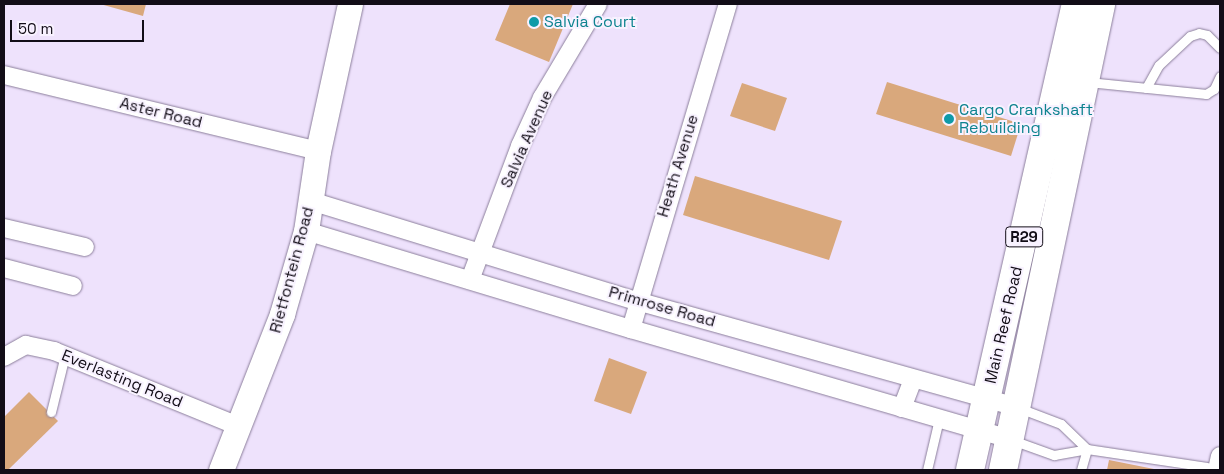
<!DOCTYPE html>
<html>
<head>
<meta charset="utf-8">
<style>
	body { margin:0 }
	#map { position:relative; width:1224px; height:474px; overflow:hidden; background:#eee2fc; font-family:"Space Grotesk",sans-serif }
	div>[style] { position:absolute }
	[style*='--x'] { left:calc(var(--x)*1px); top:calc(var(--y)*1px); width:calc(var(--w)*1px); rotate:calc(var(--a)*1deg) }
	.building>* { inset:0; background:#d9a87c }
	.roads { filter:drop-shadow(0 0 1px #8b7e9b) drop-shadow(0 0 1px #8b7e9b) }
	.lane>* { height:9px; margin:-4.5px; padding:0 4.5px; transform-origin:4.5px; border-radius:4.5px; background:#fff }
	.street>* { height:18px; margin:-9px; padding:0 9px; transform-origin:9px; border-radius:9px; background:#fff }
	.secondary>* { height:25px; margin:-12.5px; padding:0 12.5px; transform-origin:12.5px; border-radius:12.5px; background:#fff }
	.primary>* { height:28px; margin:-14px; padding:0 14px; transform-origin:14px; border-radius:14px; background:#fff }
	.dots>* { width:14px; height:14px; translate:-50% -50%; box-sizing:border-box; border:2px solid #f8f2ff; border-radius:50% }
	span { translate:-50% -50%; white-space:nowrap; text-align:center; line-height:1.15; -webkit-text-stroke:4px #f8f2ff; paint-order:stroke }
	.shield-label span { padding:1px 4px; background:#f8f2ff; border:1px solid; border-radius:4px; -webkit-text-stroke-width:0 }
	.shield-label { font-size:15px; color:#120d17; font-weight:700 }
	.culture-label { font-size:16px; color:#0d838f }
	.left { translate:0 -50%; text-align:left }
	.street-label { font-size:16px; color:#120d17 }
	.frame { position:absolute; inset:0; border:5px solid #120d17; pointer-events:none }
	.scale { position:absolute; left:10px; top:20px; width:134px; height:22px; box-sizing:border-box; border:2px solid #120d17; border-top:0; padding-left:6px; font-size:15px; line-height:18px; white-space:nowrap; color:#120d17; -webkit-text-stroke:4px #f8f2ff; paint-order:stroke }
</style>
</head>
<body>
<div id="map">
	<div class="building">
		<div style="clip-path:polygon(100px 4px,146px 4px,143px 16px)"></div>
		<div style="clip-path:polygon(510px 4px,573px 4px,549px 62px,495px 40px)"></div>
		<div style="clip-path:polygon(887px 82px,1021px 124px,1011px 156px,876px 114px)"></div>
		<div style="clip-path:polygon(742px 83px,787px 98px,775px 131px,730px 116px)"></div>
		<div style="clip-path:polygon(695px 176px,842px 221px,829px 260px,683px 215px)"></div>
		<div style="clip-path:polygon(609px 358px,647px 372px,631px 414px,594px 401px)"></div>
		<div style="clip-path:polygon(29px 392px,58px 421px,8px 470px,4px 470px,4px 417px)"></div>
		<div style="clip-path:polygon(1109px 460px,1154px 469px,1154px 470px,1107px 470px)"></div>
	</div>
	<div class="roads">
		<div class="lane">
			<div style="--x:1088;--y:82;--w:119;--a:5.8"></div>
			<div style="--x:1206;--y:94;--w:9;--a:-32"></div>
			<div style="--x:1214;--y:89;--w:14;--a:-65"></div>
			<div style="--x:1146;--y:88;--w:26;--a:-61"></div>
			<div style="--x:1159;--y:65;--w:42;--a:-43.1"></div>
			<div style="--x:1190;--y:36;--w:9;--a:-18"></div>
			<div style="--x:1199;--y:33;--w:8;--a:14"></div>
			<div style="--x:1207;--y:35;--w:18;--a:45"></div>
			<div style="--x:1019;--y:408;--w:45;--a:20.9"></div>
			<div style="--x:1061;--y:424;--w:36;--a:44"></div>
			<div style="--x:51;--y:412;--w:59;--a:-76.2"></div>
			<div style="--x:1012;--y:440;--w:45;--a:19.7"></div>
			<div style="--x:1054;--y:455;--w:34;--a:-10"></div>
			<div style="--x:927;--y:470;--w:52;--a:-76.8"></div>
			<div style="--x:1081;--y:470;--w:22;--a:-74"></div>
			<div style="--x:1087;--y:449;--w:121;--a:8.5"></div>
		</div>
		<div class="street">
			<div style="--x:4;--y:75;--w:323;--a:13.6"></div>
			<div style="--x:311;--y:201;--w:341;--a:17.1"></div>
			<div style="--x:637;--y:301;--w:394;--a:15.6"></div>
			<div style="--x:4;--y:228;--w:83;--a:13.2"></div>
			<div style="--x:306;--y:231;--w:339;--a:16.8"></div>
			<div style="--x:631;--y:329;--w:395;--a:16.2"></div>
			<div style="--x:4;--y:268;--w:71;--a:14.6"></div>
			<div style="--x:470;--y:280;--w:143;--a:-69.5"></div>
			<div style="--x:520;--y:146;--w:53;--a:-65.4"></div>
			<div style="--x:542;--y:98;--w:109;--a:-59.2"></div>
			<div style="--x:631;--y:329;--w:339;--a:-73.4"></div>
			<div style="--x:4;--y:357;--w:25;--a:-29"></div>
			<div style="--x:26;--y:345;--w:29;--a:12"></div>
			<div style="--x:54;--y:351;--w:201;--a:22.2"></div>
			<div style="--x:902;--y:408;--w:31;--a:-69"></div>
			<div style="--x:1217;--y:470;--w:14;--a:-78"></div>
		</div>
		<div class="secondary">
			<div style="--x:221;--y:470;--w:168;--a:-68.6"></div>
			<div style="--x:282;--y:314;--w:86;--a:-73.9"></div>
			<div style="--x:306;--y:231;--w:81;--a:-81.5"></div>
			<div style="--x:318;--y:151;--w:150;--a:-77.7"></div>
		</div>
		<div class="primary">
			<div style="--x:970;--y:470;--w:478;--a:-77.2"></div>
			<div style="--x:1003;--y:470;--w:476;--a:-78.1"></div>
		</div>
	</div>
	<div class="dots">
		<div style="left:534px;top:22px;background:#0f9aa8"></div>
		<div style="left:949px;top:119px;background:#0f9aa8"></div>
	</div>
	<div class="shield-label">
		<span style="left:1024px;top:237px">R29</span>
	</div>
	<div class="culture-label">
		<span class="left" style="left:544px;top:22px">Salvia Court</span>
		<span class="left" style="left:959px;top:119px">Cargo Crankshaft<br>Rebuilding</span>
	</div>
	<div class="street-label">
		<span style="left:161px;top:113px;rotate:14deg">Aster Road</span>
		<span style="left:527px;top:139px;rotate:-66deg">Salvia Avenue</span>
		<span style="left:678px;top:166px;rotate:-73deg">Heath Avenue</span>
		<span style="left:292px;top:270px;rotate:-75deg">Rietfontein Road</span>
		<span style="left:662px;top:307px;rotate:16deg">Primrose Road</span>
		<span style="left:1004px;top:325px;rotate:-77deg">Main Reef Road</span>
		<span style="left:122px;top:379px;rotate:22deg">Everlasting Road</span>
	</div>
	<div class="frame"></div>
	<div class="scale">50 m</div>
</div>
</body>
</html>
